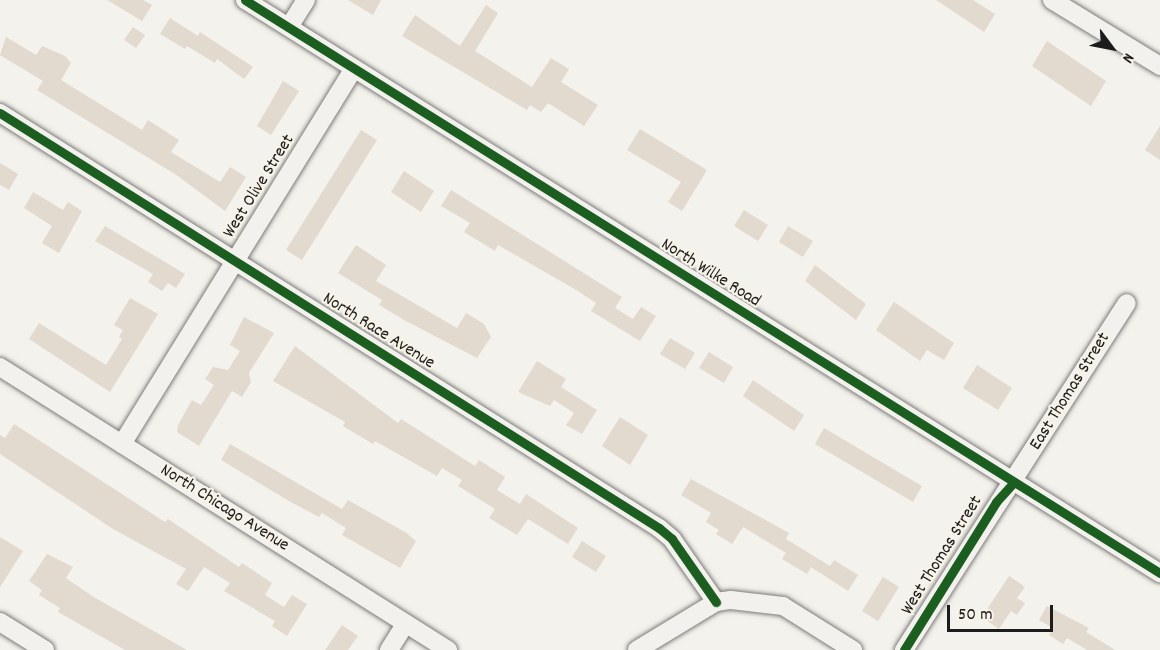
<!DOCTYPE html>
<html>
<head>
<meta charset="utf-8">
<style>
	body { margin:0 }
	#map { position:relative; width:1160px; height:650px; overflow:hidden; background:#f4f2ec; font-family:Dekko,sans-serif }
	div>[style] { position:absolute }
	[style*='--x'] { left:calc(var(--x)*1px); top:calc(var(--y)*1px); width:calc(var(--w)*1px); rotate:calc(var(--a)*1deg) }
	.building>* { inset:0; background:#e2d9cf }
	.roads { filter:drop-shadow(0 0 2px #7d7c7a) drop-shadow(0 0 2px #7d7c7a) }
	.minor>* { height:18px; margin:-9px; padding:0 9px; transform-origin:9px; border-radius:9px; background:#f2f1ed }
	.cycleway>* { height:9px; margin:-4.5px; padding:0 4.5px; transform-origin:4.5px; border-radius:4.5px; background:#1b5e20 }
	span { translate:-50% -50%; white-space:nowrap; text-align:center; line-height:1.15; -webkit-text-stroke:4.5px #f7f3e8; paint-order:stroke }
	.street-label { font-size:18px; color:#1c1c1c }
	.north { position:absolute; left:1082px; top:18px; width:60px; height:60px; -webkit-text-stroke:4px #f7f3e8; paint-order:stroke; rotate:122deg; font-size:16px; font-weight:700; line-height:24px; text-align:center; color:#1c1c1c }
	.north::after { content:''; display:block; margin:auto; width:21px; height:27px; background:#1c1c1c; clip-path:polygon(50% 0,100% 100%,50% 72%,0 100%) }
	.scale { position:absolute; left:947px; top:605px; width:106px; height:27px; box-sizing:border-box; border:3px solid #1c1c1c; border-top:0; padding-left:8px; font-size:18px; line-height:21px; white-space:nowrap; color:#1c1c1c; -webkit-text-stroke:4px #f7f3e8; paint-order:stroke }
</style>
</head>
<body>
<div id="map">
	<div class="building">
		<div style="clip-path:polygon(107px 0,143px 0,152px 5px,142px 21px)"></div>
		<div style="clip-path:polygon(348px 0,381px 0,373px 15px)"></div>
		<div style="clip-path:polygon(936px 0,973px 0,995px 14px,984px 32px)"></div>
		<div style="clip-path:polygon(486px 5px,498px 13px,475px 51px,532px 87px,551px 58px,569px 69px,561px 82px,598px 105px,584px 126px,548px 103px,541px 112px,530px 105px,527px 110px,402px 36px,415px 15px,460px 46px)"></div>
		<div style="clip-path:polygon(170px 18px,198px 36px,200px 32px,253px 67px,244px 79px,217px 59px,215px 63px,187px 46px,185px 49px,160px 34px)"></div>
		<div style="clip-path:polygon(133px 27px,145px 35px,136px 48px,124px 40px)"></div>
		<div style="clip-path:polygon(6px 37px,36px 55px,42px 46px,65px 56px,71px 63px,61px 80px,142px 130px,148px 120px,179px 140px,171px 152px,220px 182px,230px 167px,246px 177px,225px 211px,175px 174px,37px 90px,43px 81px,0 55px)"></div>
		<div style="clip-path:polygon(1047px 41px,1106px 81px,1091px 106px,1032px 66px)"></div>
		<div style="clip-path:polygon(283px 81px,299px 91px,271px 135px,257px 126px)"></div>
		<div style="clip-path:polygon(1160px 126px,1160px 160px,1145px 150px)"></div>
		<div style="clip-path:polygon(640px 129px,707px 170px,682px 211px,668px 202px,681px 182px,627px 150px)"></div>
		<div style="clip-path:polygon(361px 130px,377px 140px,302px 260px,286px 250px)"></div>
		<div style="clip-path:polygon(0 163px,18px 174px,9px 190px,0 185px)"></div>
		<div style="clip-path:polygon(404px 171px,434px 191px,421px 212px,391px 192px)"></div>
		<div style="clip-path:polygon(451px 190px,622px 297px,615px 308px,633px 319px,641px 307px,656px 316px,640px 341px,591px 311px,596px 303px,578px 291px,498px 245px,495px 251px,464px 232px,470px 223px,441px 206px)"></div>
		<div style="clip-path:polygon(33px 192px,63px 210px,68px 202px,82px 211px,59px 253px,42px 243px,52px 226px,24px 208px)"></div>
		<div style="clip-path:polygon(744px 210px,768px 225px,758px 241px,734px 226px)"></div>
		<div style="clip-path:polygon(105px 226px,185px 274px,176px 288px,168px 283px,162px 291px,148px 282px,153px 274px,95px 241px)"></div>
		<div style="clip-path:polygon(788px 226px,813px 241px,803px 257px,779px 242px)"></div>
		<div style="clip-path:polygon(356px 245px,386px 265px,376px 281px,457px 328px,466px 313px,484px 324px,491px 337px,477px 358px,404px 320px,379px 305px,382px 300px,338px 273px)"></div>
		<div style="clip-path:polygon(815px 265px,866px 304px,856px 320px,805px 281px)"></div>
		<div style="clip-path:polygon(130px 298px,158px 314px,110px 392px,29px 339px,39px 323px,106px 365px,122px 339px,119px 337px,123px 330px,114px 325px)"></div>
		<div style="clip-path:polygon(894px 302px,954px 343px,944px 360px,927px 350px,920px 361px,876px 330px)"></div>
		<div style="clip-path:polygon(244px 317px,274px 333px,249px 373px,251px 382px,242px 397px,232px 391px,199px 446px,177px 432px,178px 425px,192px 400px,201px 405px,214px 385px,205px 379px,213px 367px,228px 370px,240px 351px,230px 345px)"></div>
		<div style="clip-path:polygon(670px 338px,695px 353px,685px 369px,660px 354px)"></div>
		<div style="clip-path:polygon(295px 346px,398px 423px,401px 419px,475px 466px,479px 460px,493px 469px,505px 477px,497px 490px,520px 504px,526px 494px,578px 528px,568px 544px,528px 519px,517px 535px,489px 518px,495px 509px,458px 486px,462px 480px,442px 468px,437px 476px,375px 441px,373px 444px,343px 426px,345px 422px,273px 381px)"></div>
		<div style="clip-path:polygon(709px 352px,733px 367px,724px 383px,699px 368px)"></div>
		<div style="clip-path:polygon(537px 361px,566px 379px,561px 387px,597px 410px,582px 434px,566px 425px,574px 413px,554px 400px,550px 406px,518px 392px)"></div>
		<div style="clip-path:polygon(977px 365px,1012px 388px,998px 410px,963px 388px)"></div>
		<div style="clip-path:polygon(753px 380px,804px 415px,794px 431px,743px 396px)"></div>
		<div style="clip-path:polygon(620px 417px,648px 435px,630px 465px,602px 446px)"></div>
		<div style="clip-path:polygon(14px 424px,165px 522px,168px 519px,239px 567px,242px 563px,272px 583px,265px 595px,284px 607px,292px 595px,307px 604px,287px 636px,272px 626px,275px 621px,224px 591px,230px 583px,204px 567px,188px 591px,176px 584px,186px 569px,113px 529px,0 454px,0 435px,5px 438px)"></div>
		<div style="clip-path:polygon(824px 428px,922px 486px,913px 502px,815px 444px)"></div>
		<div style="clip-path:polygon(230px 444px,342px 509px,348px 500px,405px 532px,416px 541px,400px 568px,342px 535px,346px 528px,322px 513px,319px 517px,289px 501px,221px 460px)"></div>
		<div style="clip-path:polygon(691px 479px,789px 533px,786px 539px,830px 566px,834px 560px,858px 575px,848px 591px,811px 567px,807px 574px,782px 559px,786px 553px,743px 527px,732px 544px,716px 534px,719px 530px,706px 522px,711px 513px,681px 495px)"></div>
		<div style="clip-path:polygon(0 537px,23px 551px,0 587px)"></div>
		<div style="clip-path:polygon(582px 541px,606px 556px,596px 572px,572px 557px)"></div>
		<div style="clip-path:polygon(47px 554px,73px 567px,66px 578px,92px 596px,187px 650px,125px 650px,58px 612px,60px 608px,39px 595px,42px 590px,29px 581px)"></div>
		<div style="clip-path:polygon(1009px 576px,1025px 587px,1017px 598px,1025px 603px,1017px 615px,1011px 611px,999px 629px,982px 617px)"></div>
		<div style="clip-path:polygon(883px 577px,899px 587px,878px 621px,862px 611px)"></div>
		<div style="clip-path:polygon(1047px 606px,1089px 628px,1086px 632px,1115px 650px,1087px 650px,1067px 638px,1063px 644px,1049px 635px,1053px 628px,1039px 620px)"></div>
		<div style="clip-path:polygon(342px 625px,358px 636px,348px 650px,325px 650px)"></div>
	</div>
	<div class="roads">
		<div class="minor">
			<div style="--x:245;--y:0;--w:1080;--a:32.06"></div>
			<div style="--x:1052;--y:0;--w:127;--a:31.4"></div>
			<div style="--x:289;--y:27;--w:32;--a:-58"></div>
			<div style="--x:0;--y:113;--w:779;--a:32.2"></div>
			<div style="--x:659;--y:528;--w:17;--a:40"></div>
			<div style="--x:672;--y:539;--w:77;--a:55.1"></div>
			<div style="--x:0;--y:367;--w:530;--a:32.28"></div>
			<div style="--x:122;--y:444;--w:438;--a:-58.3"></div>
			<div style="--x:0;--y:622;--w:53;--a:31.9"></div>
			<div style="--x:389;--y:650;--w:31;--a:-58"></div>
			<div style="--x:637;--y:650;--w:92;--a:-31.3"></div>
			<div style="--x:716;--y:602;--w:15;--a:-8"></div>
			<div style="--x:731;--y:600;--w:52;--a:6.6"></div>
			<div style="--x:783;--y:606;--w:83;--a:32.2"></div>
			<div style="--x:904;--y:650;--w:412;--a:-57.3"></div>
		</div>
	</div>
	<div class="cycleway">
		<div style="--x:245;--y:0;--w:1080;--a:32.06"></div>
		<div style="--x:0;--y:113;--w:779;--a:32.2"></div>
		<div style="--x:659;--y:528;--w:17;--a:40"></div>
		<div style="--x:672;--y:539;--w:77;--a:55.1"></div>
		<div style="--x:904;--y:650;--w:174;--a:-58.1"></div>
		<div style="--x:996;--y:502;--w:27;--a:-48"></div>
	</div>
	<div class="street-label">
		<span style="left:260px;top:187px;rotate:-58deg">West Olive Street</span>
		<span style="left:710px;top:274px;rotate:32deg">North Wilke Road</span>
		<span style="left:378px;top:332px;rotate:32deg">North Race Avenue</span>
		<span style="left:1071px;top:392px;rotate:-58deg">East Thomas Street</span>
		<span style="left:224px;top:509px;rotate:32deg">North Chicago Avenue</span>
		<span style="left:943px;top:556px;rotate:-58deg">West Thomas Street</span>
	</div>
	<div class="north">N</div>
	<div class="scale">50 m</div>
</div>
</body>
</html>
